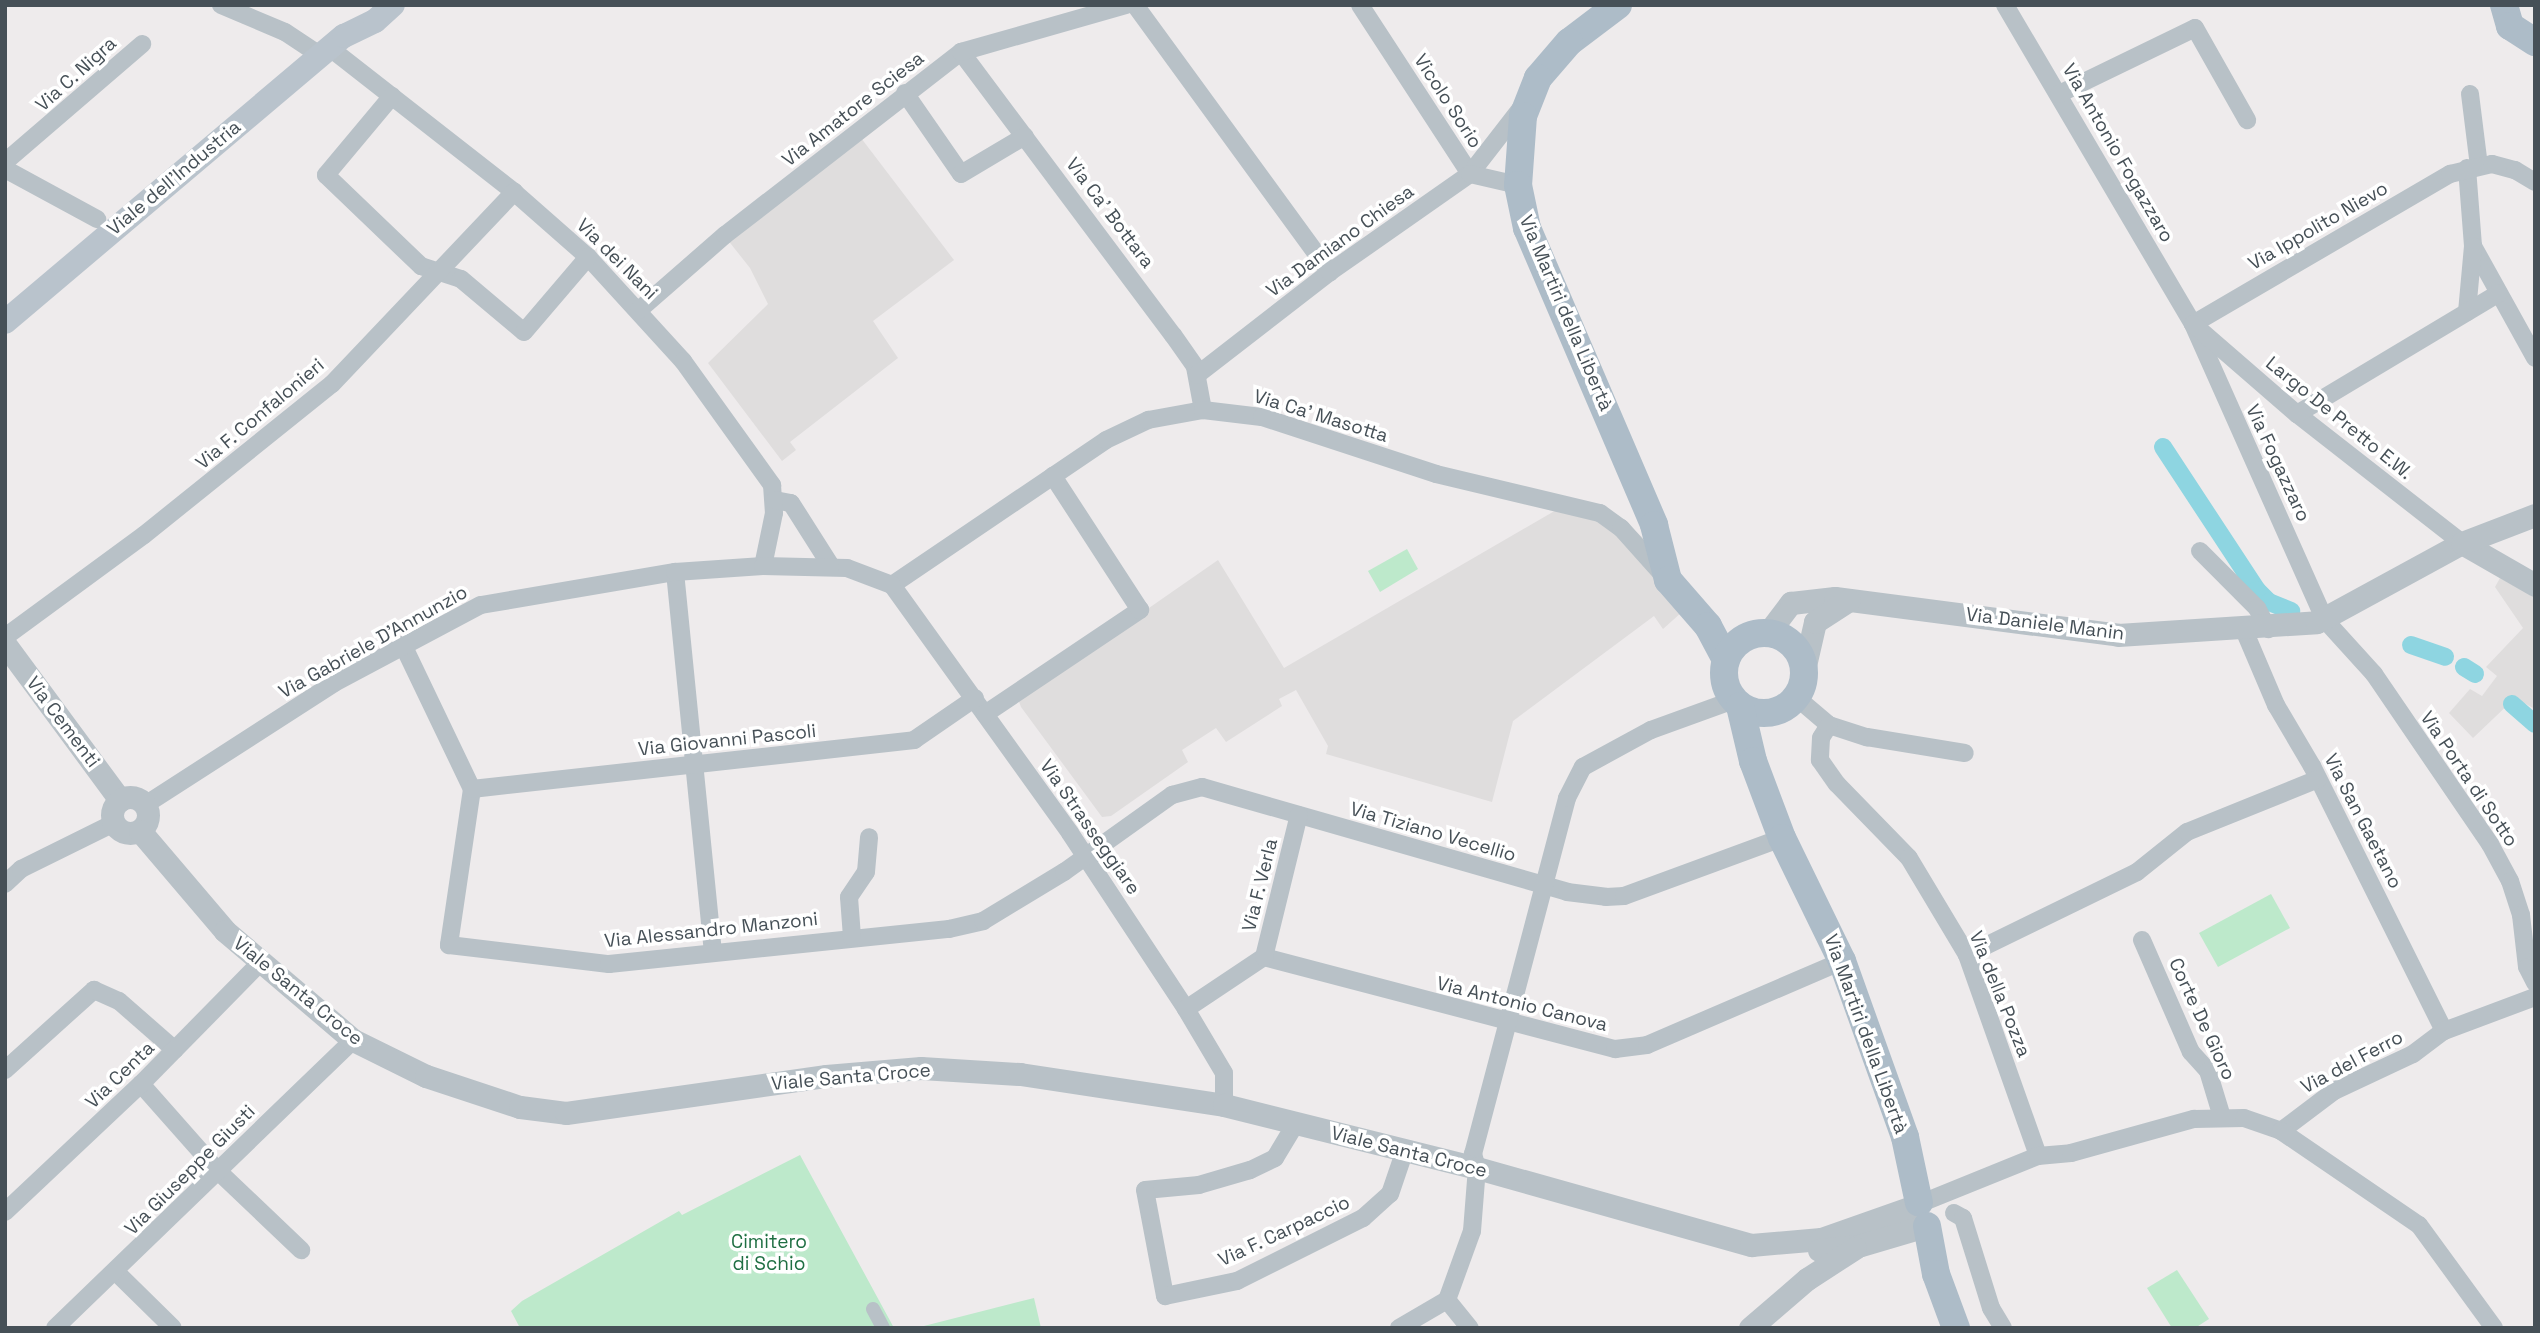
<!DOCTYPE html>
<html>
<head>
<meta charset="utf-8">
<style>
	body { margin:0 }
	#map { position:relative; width:2540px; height:1333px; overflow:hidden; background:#eeebec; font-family:"Space Grotesk",sans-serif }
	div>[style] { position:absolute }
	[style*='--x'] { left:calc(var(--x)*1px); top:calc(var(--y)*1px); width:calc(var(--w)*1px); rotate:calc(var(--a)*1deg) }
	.education>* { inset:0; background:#dfdddd }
	.green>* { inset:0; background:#bde9cb }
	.canal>* { height:18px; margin:-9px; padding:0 9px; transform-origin:9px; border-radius:9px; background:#8ed5e1 }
	.pedestrian>* { height:14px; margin:-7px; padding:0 7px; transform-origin:7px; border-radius:7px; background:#b8c1c7 }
	.minor>* { height:18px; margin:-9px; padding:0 9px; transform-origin:9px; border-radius:9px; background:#b8c1c7 }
	.tertiary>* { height:23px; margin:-11.5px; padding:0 11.5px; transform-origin:11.5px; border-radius:11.5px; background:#b8c1c7 }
	.tertiary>.ring { margin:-11.5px; padding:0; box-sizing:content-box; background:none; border:23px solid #b8c1c7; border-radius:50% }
	.secondary>* { height:24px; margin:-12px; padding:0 12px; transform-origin:12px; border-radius:12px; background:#b9c3cc }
	.primary>* { height:28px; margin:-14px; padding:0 14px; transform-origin:14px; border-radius:14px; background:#adbcc8 }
	.primary>.ring { margin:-14px; padding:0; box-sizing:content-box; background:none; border:28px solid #adbcc8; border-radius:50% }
	span { translate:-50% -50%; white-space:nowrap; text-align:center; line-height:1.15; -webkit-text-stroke:7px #fff; paint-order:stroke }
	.street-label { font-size:19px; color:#465057 }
	.park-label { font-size:19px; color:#1f6f43 }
	.frame { position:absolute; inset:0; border:7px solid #465057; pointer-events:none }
</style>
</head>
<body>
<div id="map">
	<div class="education">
		<div style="clip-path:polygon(858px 134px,954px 260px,873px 321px,898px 358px,790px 442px,796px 450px,782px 461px,708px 363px,768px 304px,750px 268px,727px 239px)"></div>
		<div style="clip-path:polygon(1570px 502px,1625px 521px,1646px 541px,1682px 612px,1663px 629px,1654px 616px,1513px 721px,1492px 802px,1326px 754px,1328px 746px,1296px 690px,1279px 699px,1282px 706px,1226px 742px,1216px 728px,1182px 750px,1188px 762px,1111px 816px,1102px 817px,1021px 707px,1018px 699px,1218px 560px,1284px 668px)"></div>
		<div style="clip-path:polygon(2500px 578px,2535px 597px,2535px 709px,2515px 698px,2473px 738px,2449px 713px,2470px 689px,2482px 696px,2497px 676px,2486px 667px,2523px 628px,2495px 587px)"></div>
	</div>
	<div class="green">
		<div style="clip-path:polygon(1407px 549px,1418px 569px,1380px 592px,1368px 571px)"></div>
		<div style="clip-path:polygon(2271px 894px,2290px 928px,2218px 967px,2199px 933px)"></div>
		<div style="clip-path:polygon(800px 1155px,894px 1328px,520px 1328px,511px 1311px,522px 1301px,679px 1211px,682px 1215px)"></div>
		<div style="clip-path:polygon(2177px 1270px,2209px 1319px,2195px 1328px,2172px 1328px,2147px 1288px)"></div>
		<div style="clip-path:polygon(1034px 1298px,1041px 1328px,920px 1328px,920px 1327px)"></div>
	</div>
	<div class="canal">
		<div style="--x:2163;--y:447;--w:171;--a:56.7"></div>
		<div style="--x:2257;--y:590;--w:17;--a:45"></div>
		<div style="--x:2269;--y:602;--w:24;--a:22"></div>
		<div style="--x:2411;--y:645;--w:36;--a:19"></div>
		<div style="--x:2464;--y:667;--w:13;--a:32"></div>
		<div style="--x:2512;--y:704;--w:30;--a:41"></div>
	</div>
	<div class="pedestrian">
		<div style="--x:873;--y:1309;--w:21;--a:62"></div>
	</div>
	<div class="minor">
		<div style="--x:221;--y:5;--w:69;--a:22.9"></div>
		<div style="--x:285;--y:32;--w:43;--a:33.7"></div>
		<div style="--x:1135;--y:5;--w:331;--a:53.9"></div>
		<div style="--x:1360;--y:5;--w:202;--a:56.9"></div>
		<div style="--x:1470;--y:174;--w:85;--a:-52.2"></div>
		<div style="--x:2005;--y:5;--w:370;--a:59.5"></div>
		<div style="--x:2193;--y:324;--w:324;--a:66"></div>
		<div style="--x:2325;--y:620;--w:73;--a:47.8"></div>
		<div style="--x:2374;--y:674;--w:206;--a:55.7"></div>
		<div style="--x:2490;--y:844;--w:42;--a:61.6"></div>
		<div style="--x:2510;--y:881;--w:36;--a:72"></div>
		<div style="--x:2521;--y:915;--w:52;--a:83.4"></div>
		<div style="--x:2527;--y:967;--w:18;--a:63"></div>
		<div style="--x:330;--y:48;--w:234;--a:38"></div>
		<div style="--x:514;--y:192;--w:98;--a:41.3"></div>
		<div style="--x:588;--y:257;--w:141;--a:47.6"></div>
		<div style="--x:683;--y:361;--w:153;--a:54.3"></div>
		<div style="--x:772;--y:485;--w:28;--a:86"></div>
		<div style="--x:774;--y:513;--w:54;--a:101.7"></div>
		<div style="--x:961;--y:52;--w:354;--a:53.2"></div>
		<div style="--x:1173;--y:335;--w:39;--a:55"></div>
		<div style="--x:1195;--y:367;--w:44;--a:79.5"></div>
		<div style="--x:905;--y:93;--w:98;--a:55.3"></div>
		<div style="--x:961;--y:174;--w:74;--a:-30.7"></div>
		<div style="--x:2059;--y:94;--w:151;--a:-25.9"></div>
		<div style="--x:2195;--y:28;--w:106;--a:60.5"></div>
		<div style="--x:2470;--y:94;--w:73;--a:82.9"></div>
		<div style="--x:392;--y:96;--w:103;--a:129.9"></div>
		<div style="--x:326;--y:175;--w:132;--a:43.8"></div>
		<div style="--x:421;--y:266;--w:42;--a:18"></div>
		<div style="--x:461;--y:279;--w:82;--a:40.1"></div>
		<div style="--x:524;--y:332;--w:99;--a:-49.5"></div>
		<div style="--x:5;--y:162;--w:181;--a:-40.7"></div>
		<div style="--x:2467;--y:168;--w:78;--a:85.6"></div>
		<div style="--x:2473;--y:246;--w:128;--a:61"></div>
		<div style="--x:5;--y:169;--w:105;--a:28.5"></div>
		<div style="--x:639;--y:310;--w:114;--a:-41.1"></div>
		<div style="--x:725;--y:235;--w:299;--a:-37.8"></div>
		<div style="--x:961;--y:52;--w:172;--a:-15.9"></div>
		<div style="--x:2467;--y:312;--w:66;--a:-84.8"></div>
		<div style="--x:2193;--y:324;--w:298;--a:-30.3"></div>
		<div style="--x:2450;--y:174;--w:43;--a:-13.4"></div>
		<div style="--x:2492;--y:164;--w:24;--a:15"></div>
		<div style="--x:2515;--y:170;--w:23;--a:31"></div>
		<div style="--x:2193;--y:324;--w:138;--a:40.9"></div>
		<div style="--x:2297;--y:414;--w:209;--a:38"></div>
		<div style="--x:1197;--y:375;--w:168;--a:-37.8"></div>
		<div style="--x:1330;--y:272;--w:171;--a:-35"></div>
		<div style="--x:1470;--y:174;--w:49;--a:12.9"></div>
		<div style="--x:2297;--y:414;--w:235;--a:-30.9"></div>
		<div style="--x:775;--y:500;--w:16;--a:11"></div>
		<div style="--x:791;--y:503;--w:75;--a:57.6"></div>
		<div style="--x:2200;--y:551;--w:81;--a:45"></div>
		<div style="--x:2257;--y:608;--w:24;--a:62"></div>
		<div style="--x:675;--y:572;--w:380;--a:84.3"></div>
		<div style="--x:892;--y:585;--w:258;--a:-34.1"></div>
		<div style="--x:1106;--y:440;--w:47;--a:-25.5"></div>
		<div style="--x:1148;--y:420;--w:56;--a:-10.3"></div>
		<div style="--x:1203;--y:410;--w:59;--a:6.8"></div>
		<div style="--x:1262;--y:417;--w:183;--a:18.1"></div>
		<div style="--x:1436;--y:474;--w:169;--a:13.4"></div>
		<div style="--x:1600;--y:513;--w:26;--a:36"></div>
		<div style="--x:1621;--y:528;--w:63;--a:48.2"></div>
		<div style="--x:892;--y:585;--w:305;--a:54.3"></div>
		<div style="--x:1070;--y:833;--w:211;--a:56.6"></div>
		<div style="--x:1186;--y:1009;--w:74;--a:59.3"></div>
		<div style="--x:1224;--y:1073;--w:32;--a:90"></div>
		<div style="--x:2244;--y:630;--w:82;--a:66.9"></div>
		<div style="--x:2276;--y:705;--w:71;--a:59.5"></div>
		<div style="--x:2312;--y:766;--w:296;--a:63.5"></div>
		<div style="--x:5;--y:637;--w:172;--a:-36.3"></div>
		<div style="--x:144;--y:535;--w:241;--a:-38.8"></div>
		<div style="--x:332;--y:384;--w:265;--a:-46.5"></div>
		<div style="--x:403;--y:645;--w:160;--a:64.4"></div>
		<div style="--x:472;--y:789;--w:158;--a:98.4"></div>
		<div style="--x:449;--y:945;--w:161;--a:6.8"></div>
		<div style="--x:609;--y:964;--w:342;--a:-5.9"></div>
		<div style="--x:949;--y:929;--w:35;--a:-13"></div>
		<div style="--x:983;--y:921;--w:95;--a:-31.2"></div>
		<div style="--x:1064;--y:872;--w:133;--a:-35.5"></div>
		<div style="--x:1172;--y:795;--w:31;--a:-15"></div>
		<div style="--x:1202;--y:787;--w:380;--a:16"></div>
		<div style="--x:1567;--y:892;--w:39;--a:7"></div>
		<div style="--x:1606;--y:897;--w:18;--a:-3"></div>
		<div style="--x:1624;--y:896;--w:168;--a:-20.2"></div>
		<div style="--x:1796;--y:697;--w:43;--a:40.3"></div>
		<div style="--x:1829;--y:725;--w:40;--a:18"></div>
		<div style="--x:1867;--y:737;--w:99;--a:9.3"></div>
		<div style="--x:985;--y:714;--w:187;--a:-33.9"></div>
		<div style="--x:1140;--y:610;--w:160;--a:-123"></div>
		<div style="--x:1829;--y:725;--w:15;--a:122"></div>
		<div style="--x:1821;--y:738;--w:22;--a:93"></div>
		<div style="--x:1820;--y:760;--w:29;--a:55"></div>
		<div style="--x:1837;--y:784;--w:103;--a:45.8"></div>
		<div style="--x:1909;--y:858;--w:113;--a:59.1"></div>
		<div style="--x:1967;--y:955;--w:213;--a:70.5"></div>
		<div style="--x:472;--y:789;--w:445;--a:-6.3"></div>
		<div style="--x:914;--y:740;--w:74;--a:-34.5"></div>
		<div style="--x:145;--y:805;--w:225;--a:-32.8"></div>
		<div style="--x:334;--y:683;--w:166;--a:-28"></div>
		<div style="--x:481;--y:605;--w:197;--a:-9.7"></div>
		<div style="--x:675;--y:572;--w:88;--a:-3.9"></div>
		<div style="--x:763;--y:566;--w:84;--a:1.4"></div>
		<div style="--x:847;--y:568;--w:48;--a:20.7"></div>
		<div style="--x:5;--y:884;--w:22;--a:-43"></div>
		<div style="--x:21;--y:869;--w:104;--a:-26.3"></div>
		<div style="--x:852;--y:937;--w:40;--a:-94.3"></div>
		<div style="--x:849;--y:897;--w:30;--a:-56"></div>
		<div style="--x:866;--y:872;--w:35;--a:-85"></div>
		<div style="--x:2142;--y:940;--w:122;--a:66.4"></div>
		<div style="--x:2191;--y:1052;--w:25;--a:48"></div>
		<div style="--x:2208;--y:1071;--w:48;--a:73.1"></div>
		<div style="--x:1967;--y:955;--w:189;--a:-26"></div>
		<div style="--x:2137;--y:872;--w:64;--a:-38.7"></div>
		<div style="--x:2187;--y:832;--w:141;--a:-22"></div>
		<div style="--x:1264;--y:957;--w:363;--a:14.7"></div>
		<div style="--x:1615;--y:1049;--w:32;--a:-7"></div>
		<div style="--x:1647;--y:1045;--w:212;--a:-23.3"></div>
		<div style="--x:1186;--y:1009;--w:94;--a:-33.7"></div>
		<div style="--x:1264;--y:957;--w:146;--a:-76.2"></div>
		<div style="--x:5;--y:1070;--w:120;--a:-42"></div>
		<div style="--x:94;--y:990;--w:27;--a:24"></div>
		<div style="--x:119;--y:1001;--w:74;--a:41.2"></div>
		<div style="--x:141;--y:1084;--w:116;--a:48.5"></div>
		<div style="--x:218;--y:1171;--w:115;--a:43.6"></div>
		<div style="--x:1296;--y:1123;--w:41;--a:121"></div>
		<div style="--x:1275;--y:1158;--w:28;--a:154"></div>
		<div style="--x:1250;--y:1170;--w:53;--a:163.6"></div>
		<div style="--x:1199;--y:1185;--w:54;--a:174.7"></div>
		<div style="--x:1145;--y:1190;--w:108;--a:79.3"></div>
		<div style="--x:1165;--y:1296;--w:74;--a:-11.8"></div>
		<div style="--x:1237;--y:1281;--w:141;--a:-26.6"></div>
		<div style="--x:1363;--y:1218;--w:36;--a:-42"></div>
		<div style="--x:1390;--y:1194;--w:46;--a:-71.2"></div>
		<div style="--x:2281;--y:1131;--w:66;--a:-37"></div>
		<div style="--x:2334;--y:1091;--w:87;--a:-25.1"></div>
		<div style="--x:2413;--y:1054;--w:39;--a:-37"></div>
		<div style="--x:2444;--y:1031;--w:97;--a:-20.5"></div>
		<div style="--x:1924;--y:1202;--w:123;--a:-22"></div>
		<div style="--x:2038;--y:1156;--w:33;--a:-5"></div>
		<div style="--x:2071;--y:1153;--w:128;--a:-15.5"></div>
		<div style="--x:2194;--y:1119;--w:50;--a:-1.1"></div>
		<div style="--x:2244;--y:1118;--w:39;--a:19"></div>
		<div style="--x:2281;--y:1131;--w:167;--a:34.3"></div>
		<div style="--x:2419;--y:1225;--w:127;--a:53.9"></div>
		<div style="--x:5;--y:1212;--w:187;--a:-43.3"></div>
		<div style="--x:141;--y:1084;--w:170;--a:-45.5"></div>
		<div style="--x:1954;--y:1213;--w:10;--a:29"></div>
		<div style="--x:1963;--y:1218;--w:94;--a:72.7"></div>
		<div style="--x:1991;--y:1308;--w:23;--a:59"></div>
		<div style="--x:117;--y:1273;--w:78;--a:44.5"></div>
		<div style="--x:1447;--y:1300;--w:73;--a:-70.1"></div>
		<div style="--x:1472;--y:1231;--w:63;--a:-85.5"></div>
		<div style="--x:1477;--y:1168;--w:15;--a:-106"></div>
		<div style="--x:1473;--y:1154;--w:368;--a:-75.2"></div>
		<div style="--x:1567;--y:798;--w:35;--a:-63"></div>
		<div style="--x:1583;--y:767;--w:77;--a:-28.6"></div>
		<div style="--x:1651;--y:730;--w:88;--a:-19.9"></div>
		<div style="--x:1447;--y:1300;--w:36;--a:51"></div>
		<div style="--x:55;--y:1328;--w:414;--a:-44"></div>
		<div style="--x:1399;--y:1328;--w:56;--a:-30.3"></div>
	</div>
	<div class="tertiary">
		<div style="--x:2462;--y:543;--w:84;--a:29.9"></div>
		<div style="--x:1768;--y:633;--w:38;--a:-53"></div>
		<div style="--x:1791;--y:603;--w:44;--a:-6.5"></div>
		<div style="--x:1835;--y:598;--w:285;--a:7.4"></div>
		<div style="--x:2118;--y:635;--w:199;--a:-3.7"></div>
		<div style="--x:2317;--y:622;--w:165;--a:-28.6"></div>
		<div style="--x:2462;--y:543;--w:78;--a:-21"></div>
		<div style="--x:5;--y:644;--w:194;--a:53.6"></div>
		<div style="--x:1804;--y:670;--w:49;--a:-77.1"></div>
		<div style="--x:1815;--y:622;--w:40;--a:-32.9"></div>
		<div class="ring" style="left:112px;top:797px;width:13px;height:13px"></div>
		<div style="--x:140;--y:831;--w:131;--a:49.6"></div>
		<div style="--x:225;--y:931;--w:168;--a:40.4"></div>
		<div style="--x:353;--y:1040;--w:81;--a:26.3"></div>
		<div style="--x:426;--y:1076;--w:99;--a:18.3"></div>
		<div style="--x:520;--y:1107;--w:46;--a:7.4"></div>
		<div style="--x:566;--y:1113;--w:263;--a:-8.1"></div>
		<div style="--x:826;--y:1076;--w:95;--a:-4.8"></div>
		<div style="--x:921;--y:1068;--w:99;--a:3.5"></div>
		<div style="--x:1020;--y:1074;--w:206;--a:8.6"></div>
		<div style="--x:1224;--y:1105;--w:261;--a:14"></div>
		<div style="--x:1477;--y:1168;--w:285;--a:15.7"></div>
		<div style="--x:1751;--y:1245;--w:70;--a:-4.9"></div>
		<div style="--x:1821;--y:1239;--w:100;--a:-19.3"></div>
		<div style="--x:1819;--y:1250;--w:39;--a:-6"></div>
		<div style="--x:1858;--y:1246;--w:67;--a:-16.5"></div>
		<div style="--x:1750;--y:1328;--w:75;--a:-40.7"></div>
		<div style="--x:1807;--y:1279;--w:57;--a:-32.9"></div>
	</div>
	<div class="secondary">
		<div style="--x:5;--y:322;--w:444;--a:-40.2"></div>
		<div style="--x:344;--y:36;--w:34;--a:-26"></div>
		<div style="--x:375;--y:21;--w:24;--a:-42"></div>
	</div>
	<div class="primary">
		<div style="--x:1618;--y:5;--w:61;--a:142.9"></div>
		<div style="--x:1569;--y:42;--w:48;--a:130.7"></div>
		<div style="--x:1538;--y:78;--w:41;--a:111.5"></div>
		<div style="--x:1523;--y:116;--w:69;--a:94.1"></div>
		<div style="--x:1518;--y:185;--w:44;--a:78.2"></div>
		<div style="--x:1527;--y:228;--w:323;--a:66.8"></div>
		<div style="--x:1654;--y:525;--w:57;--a:75.7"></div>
		<div style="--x:1668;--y:580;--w:61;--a:49"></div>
		<div style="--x:1708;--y:626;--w:38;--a:62"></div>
		<div style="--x:2504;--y:5;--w:22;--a:74"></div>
		<div style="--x:2510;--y:26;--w:30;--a:33"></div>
		<div class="ring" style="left:1724px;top:633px;width:52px;height:52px"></div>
		<div style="--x:1740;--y:706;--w:57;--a:76.7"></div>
		<div style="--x:1753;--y:761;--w:82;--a:69.4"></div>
		<div style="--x:1782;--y:838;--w:137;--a:64"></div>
		<div style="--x:1842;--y:961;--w:187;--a:70.3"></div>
		<div style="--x:1905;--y:1137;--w:67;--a:78"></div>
		<div style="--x:1927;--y:1226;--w:49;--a:79.4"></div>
		<div style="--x:1936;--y:1274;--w:58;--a:69.7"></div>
	</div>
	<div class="street-label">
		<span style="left:76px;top:74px;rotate:-42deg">Via C. Nigra</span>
		<span style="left:1448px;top:101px;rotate:57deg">Vicolo Sorio</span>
		<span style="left:853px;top:109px;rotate:-38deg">Via Amatore Sciesa</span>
		<span style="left:2118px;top:153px;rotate:60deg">Via Antonio Fogazzaro</span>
		<span style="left:174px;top:178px;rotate:-40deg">Viale dell'Industria</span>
		<span style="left:1110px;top:213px;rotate:53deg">Via Ca' Bottara</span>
		<span style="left:2318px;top:226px;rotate:-30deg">Via Ippolito Nievo</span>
		<span style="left:1340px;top:241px;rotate:-36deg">Via Damiano Chiesa</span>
		<span style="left:617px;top:259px;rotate:45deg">Via dei Nani</span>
		<span style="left:1566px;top:313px;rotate:67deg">Via Martiri della Libertà</span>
		<span style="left:260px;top:414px;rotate:-40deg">Via F. Confalonieri</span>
		<span style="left:1321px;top:416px;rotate:17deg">Via Ca' Masotta</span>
		<span style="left:2339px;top:418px;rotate:39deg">Largo De Pretto E.W.</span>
		<span style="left:2278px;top:463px;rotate:65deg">Via Fogazzaro</span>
		<span style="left:2045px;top:624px;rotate:7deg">Via Daniele Manin</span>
		<span style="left:373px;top:642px;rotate:-29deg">Via Gabriele D'Annunzio</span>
		<span style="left:63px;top:722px;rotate:53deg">Via Cementi</span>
		<span style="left:727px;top:740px;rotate:-6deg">Via Giovanni Pascoli</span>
		<span style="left:2469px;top:779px;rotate:56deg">Via Porta di Sotto</span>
		<span style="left:2363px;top:821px;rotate:63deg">Via San Gaetano</span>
		<span style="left:1090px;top:827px;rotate:55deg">Via Strasseggiare</span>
		<span style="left:1433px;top:832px;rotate:16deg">Via Tiziano Vecellio</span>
		<span style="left:1260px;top:885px;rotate:-76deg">Via F. Verla</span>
		<span style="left:711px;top:930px;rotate:-6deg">Via Alessandro Manzoni</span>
		<span style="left:298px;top:991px;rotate:39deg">Viale Santa Croce</span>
		<span style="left:2000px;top:994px;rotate:68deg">Via della Pozza</span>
		<span style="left:1522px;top:1004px;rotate:14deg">Via Antonio Canova</span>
		<span style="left:2202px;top:1019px;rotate:65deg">Corte De Gioro</span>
		<span style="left:1866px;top:1034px;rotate:70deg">Via Martiri della Libertà</span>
		<span style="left:2352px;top:1062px;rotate:-28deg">Via del Ferro</span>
		<span style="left:120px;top:1075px;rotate:-44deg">Via Centa</span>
		<span style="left:851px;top:1077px;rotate:-5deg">Viale Santa Croce</span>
		<span style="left:1409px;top:1152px;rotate:14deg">Viale Santa Croce</span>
		<span style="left:190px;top:1170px;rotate:-45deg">Via Giuseppe Giusti</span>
		<span style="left:1284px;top:1231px;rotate:-25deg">Via F. Carpaccio</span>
	</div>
	<div class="park-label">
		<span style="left:769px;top:1253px">Cimitero<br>di Schio</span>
	</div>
	<div class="frame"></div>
</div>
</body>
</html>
